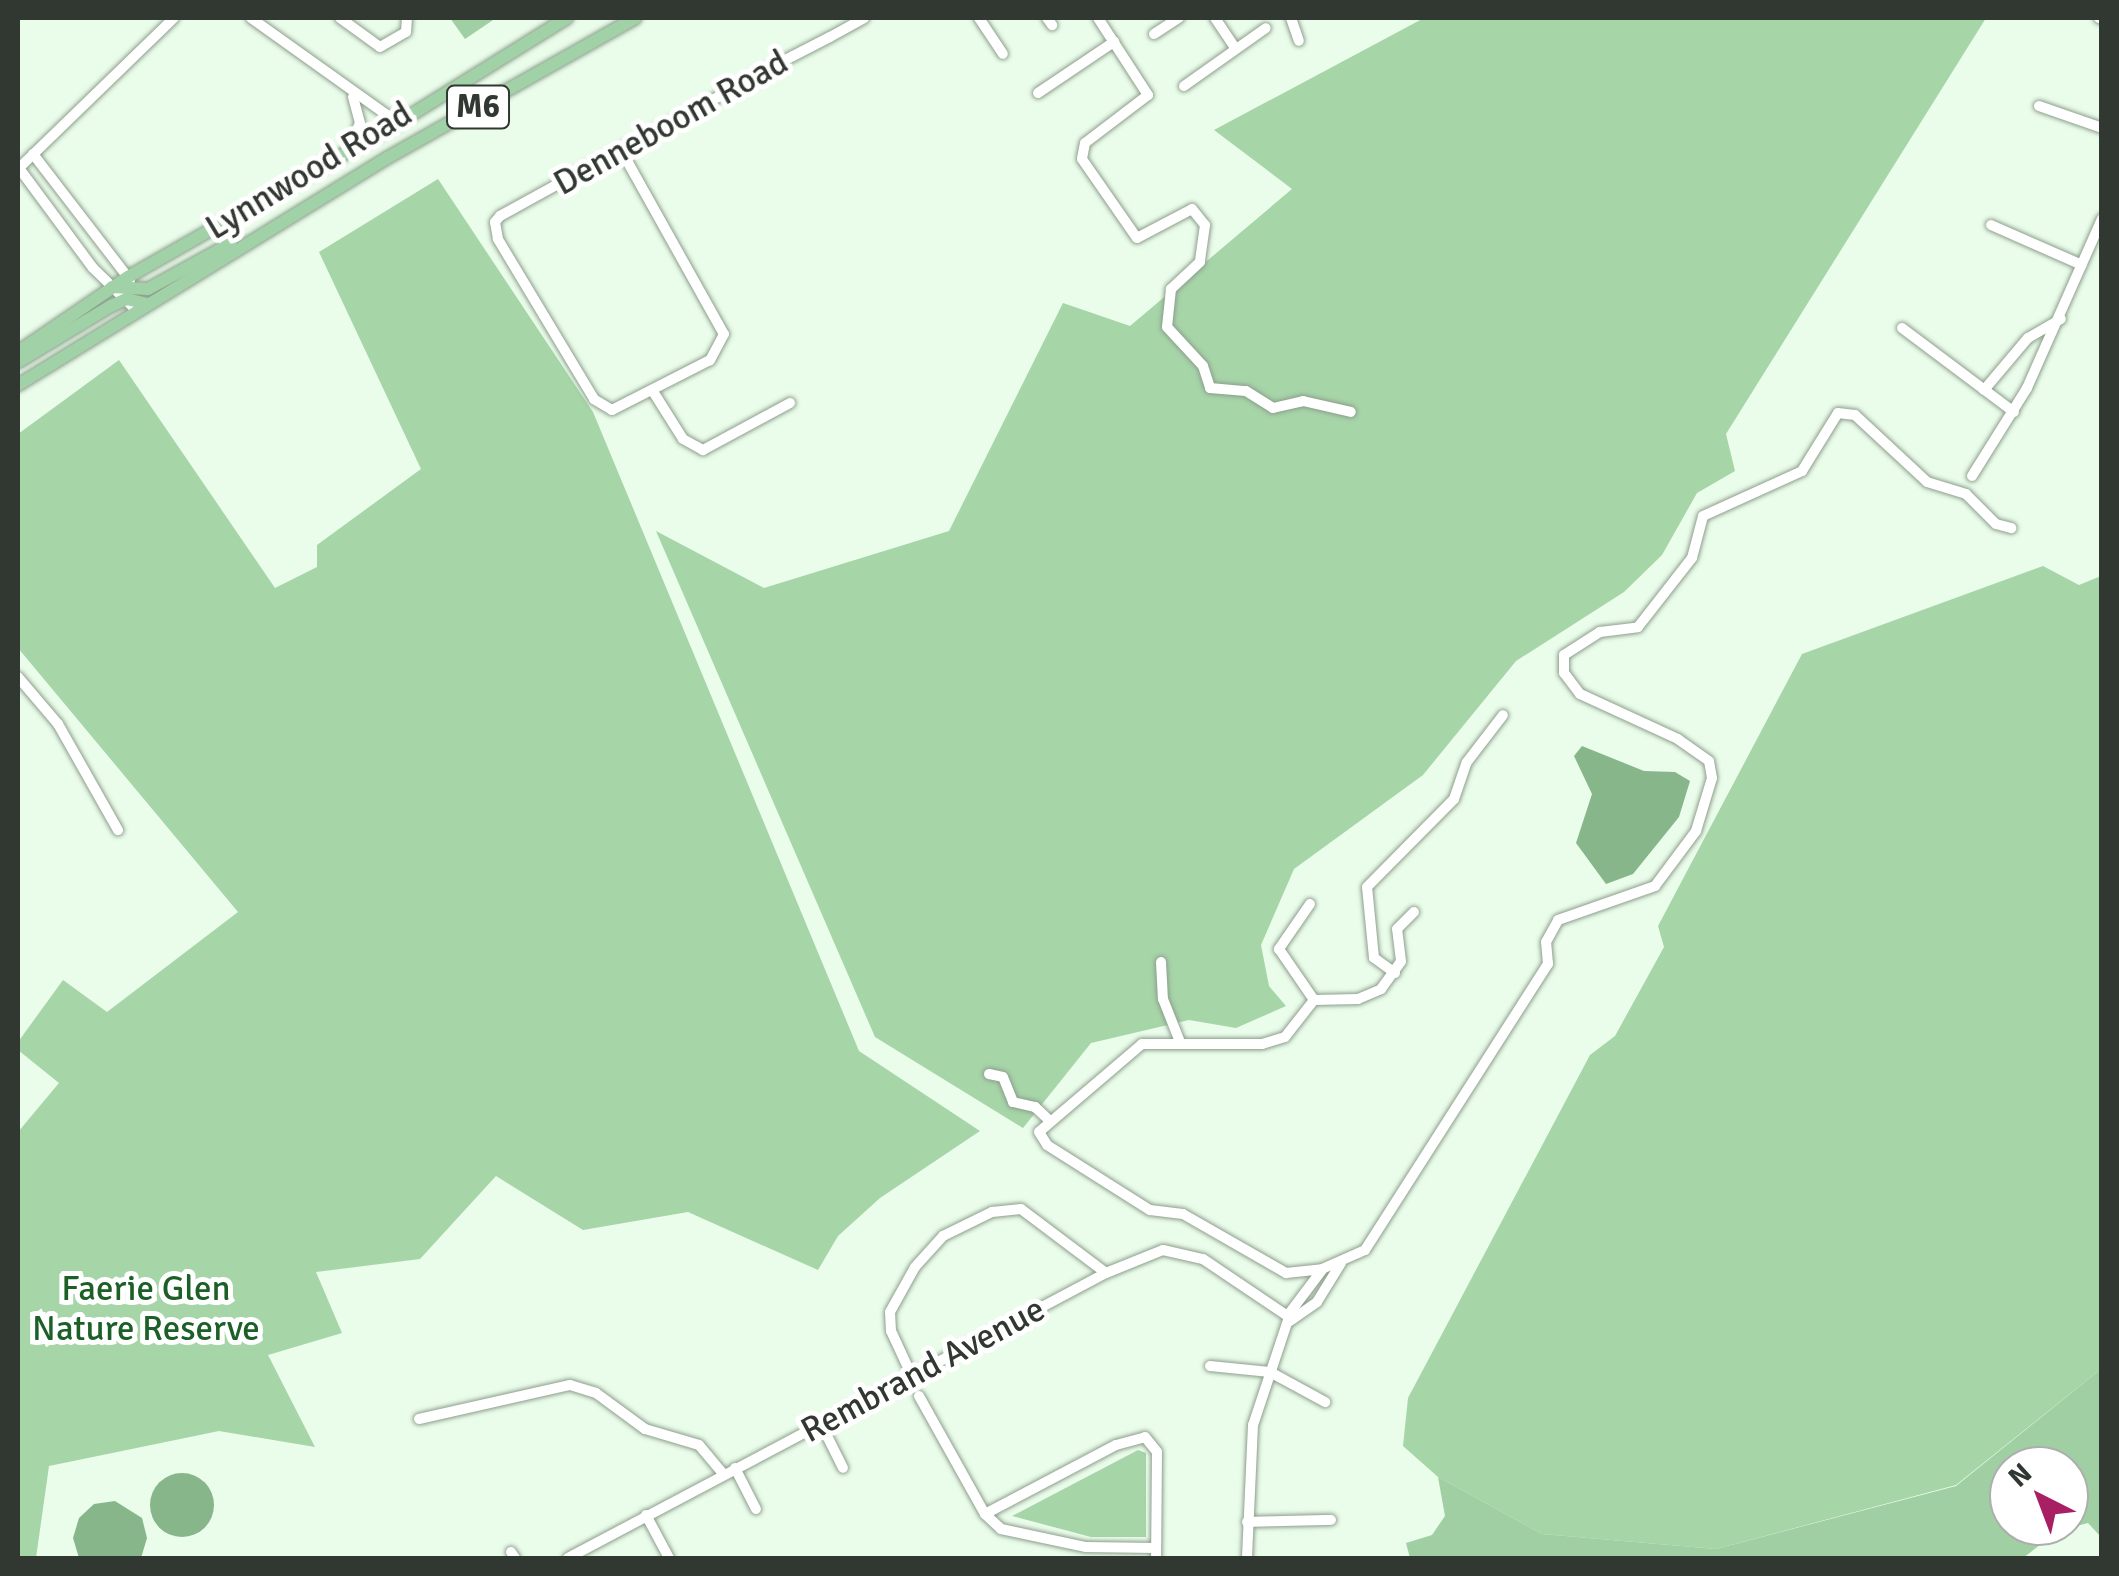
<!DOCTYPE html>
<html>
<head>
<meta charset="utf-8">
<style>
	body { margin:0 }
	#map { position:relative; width:2119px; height:1576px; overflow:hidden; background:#eafcea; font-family:Signika,sans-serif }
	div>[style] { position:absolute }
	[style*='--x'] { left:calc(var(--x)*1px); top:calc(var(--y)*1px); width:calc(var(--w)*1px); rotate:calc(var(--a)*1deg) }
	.green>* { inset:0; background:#a6d5a8 }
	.forest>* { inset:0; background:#9fcfa2 }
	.water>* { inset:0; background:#87b68a }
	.round { border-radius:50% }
	.roads { filter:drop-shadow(0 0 2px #8d9e8d) drop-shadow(0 0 2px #8d9e8d) }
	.minor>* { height:10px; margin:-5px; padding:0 5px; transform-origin:5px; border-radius:5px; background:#fff }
	.major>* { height:12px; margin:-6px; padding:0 6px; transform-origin:6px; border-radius:6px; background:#a1d1a6 }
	span { translate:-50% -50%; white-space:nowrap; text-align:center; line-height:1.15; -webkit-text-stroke:10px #fff; paint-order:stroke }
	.shield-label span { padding:2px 8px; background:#fff; border:2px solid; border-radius:8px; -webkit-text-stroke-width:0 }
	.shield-label { font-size:32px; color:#313831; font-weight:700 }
	.street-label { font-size:35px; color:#313831 }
	.park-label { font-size:35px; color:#1c5f27 }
	.frame { position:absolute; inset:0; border:20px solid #313831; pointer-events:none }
	.north { position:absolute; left:1989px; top:1446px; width:100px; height:100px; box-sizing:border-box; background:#fff; border:2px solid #adafad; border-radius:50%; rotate:318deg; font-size:28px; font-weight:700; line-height:40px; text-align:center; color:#313831 }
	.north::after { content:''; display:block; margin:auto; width:35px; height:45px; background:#a91f64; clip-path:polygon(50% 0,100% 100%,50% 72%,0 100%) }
</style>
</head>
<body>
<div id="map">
	<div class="green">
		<div style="clip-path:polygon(1424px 18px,1986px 18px,1726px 434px,1735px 471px,1697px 493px,1662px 555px,1624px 592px,1516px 661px,1423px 775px,1294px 869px,1261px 945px,1269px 986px,1286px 1006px,1236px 1028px,1189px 1020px,1091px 1043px,1023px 1128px,875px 1037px,656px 531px,764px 588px,949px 531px,1063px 303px,1130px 326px,1292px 189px,1214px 130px)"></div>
		<div style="clip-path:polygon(438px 179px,593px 412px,859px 1051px,980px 1131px,880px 1198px,838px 1236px,818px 1270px,688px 1212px,583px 1230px,496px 1176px,420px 1259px,316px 1272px,342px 1333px,268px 1355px,315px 1447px,219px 1431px,49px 1466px,36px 1558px,18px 1558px,18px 1132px,59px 1083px,18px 1050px,18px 1042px,63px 980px,107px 1012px,238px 912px,18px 648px,18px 434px,119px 360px,275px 588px,317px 567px,317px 545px,421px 469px,319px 252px)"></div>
		<div style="clip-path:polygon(2043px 566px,2079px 585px,2101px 576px,2101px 1369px,1956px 1485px,1716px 1549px,1542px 1534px,1438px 1477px,1403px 1446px,1408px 1398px,1590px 1055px,1615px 1036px,1664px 947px,1658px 926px,1802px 654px)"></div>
		<div style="clip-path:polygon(1138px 1450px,1146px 1453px,1146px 1537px,1091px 1537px,1012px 1516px)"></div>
	</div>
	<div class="forest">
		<div style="clip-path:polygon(450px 18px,496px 18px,465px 39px)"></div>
		<div style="clip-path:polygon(evenodd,2101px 1369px,2101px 1537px,2088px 1523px,2058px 1531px,2023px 1558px,1410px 1558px,1406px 1543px,1432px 1535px,1445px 1516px,1438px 1477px,1542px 1534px,1716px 1549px,1956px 1486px,2101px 1369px,2009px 1466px,2069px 1466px,2069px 1526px,2009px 1526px,2009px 1466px)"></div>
	</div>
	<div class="water">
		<div style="clip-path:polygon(1582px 746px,1644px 771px,1675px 772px,1690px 781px,1679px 817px,1633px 874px,1606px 884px,1576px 843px,1592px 794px,1574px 756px)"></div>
		<div class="round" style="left:150px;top:1473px;width:64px;height:64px"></div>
		<div style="clip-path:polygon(115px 1501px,142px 1518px,147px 1538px,141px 1558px,79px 1558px,73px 1538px,79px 1518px,94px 1504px)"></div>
	</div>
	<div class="roads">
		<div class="minor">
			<div style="--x:251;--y:18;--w:181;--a:35.5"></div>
			<div style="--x:340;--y:18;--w:49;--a:35.9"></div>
			<div style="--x:380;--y:47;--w:30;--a:-30"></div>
			<div style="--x:406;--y:32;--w:14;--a:-86"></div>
			<div style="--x:979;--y:18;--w:43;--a:56.3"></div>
			<div style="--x:1047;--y:18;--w:9;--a:54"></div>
			<div style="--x:1098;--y:18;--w:92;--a:57"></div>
			<div style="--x:1148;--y:95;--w:79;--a:142.7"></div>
			<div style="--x:1085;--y:143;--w:16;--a:101"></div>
			<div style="--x:1082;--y:159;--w:96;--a:55.2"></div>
			<div style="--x:1137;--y:238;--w:62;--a:-27.8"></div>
			<div style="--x:1192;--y:209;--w:21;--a:51"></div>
			<div style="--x:1205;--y:225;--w:37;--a:98"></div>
			<div style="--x:1200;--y:262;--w:40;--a:137"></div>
			<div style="--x:1171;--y:289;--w:38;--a:96"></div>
			<div style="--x:1167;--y:327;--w:53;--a:47.3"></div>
			<div style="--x:1203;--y:366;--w:23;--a:72"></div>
			<div style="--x:1210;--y:388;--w:36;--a:5"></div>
			<div style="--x:1246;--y:391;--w:32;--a:32"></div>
			<div style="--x:1273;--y:408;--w:31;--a:-13"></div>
			<div style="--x:1303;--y:401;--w:49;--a:12.9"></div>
			<div style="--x:1215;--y:18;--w:37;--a:56"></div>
			<div style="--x:1291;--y:18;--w:24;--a:71"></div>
			<div style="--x:2099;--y:18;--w:3;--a:18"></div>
			<div style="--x:1154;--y:34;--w:30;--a:-33"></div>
			<div style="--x:1184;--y:86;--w:100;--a:-35.3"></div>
			<div style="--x:1038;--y:93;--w:92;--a:-33.9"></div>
			<div style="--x:2039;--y:106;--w:67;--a:19.2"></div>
			<div style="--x:621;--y:150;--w:211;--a:60.8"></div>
			<div style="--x:724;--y:334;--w:30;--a:118"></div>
			<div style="--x:710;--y:360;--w:110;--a:153"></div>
			<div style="--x:612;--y:410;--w:21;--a:-149"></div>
			<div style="--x:594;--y:399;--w:187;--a:-121"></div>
			<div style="--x:498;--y:239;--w:17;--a:-100"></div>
			<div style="--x:495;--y:222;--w:8;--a:-50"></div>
			<div style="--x:500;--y:216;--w:77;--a:-28.9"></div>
			<div style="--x:567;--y:179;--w:172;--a:-28.5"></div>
			<div style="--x:718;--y:97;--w:85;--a:-28.7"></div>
			<div style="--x:793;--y:56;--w:42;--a:-27.2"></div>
			<div style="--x:830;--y:37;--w:39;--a:-29"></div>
			<div style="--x:348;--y:151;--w:30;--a:-67"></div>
			<div style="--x:360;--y:123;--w:27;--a:-105"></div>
			<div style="--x:33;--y:154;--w:159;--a:52.4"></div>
			<div style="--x:19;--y:168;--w:124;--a:53.5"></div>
			<div style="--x:93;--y:268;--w:60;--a:44.3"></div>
			<div style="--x:18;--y:169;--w:217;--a:-44.1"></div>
			<div style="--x:1991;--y:225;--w:99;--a:23.7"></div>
			<div style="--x:1902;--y:328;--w:140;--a:36.9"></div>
			<div style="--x:1984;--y:390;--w:68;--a:-49.8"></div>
			<div style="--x:2028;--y:338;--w:38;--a:-30"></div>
			<div style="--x:654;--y:393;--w:54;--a:57.8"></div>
			<div style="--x:683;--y:439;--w:23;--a:29"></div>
			<div style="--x:703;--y:450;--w:99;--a:-28.4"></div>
			<div style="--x:1972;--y:476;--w:104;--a:-58"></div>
			<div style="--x:2027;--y:388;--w:185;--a:-66.1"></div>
			<div style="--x:18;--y:677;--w:62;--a:49.6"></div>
			<div style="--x:58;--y:724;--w:122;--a:60.5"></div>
			<div style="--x:1310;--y:904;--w:55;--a:124.6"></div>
			<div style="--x:1279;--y:949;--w:62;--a:55.5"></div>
			<div style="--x:1314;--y:1000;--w:47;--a:128.1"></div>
			<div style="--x:1285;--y:1037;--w:24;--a:163"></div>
			<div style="--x:1262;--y:1044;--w:120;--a:180"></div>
			<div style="--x:1142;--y:1044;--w:135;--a:139.5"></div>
			<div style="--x:1039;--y:1132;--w:15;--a:58"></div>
			<div style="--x:1047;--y:1145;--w:122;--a:32.3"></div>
			<div style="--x:1150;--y:1210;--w:33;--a:7"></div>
			<div style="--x:1183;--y:1214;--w:119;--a:29.8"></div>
			<div style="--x:1286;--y:1273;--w:36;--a:-6"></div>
			<div style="--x:1322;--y:1269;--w:47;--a:-23.8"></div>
			<div style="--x:1365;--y:1250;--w:340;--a:-57.4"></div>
			<div style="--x:1548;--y:964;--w:22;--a:-95"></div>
			<div style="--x:1546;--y:942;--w:25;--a:-61"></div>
			<div style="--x:1558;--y:920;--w:103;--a:-19.3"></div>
			<div style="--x:1655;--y:886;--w:69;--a:-53.3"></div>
			<div style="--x:1696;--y:831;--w:55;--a:-73.2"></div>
			<div style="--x:1712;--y:778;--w:17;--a:-100"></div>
			<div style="--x:1709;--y:761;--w:38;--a:-145"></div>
			<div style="--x:1678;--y:739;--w:108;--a:-155.3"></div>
			<div style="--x:1580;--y:694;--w:26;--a:-127"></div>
			<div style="--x:1564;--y:673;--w:18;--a:-90"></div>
			<div style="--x:1564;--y:655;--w:43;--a:-32.6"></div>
			<div style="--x:1600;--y:632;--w:38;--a:-7"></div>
			<div style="--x:1638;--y:627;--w:88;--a:-52"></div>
			<div style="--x:1692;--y:558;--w:43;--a:-75.3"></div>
			<div style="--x:1703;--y:516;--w:109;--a:-24.4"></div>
			<div style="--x:1802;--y:471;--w:68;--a:-58.2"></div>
			<div style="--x:1838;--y:413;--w:17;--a:7"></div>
			<div style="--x:1855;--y:415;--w:98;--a:42.9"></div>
			<div style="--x:1927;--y:482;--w:41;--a:17.1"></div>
			<div style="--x:1966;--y:494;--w:42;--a:45"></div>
			<div style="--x:1996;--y:524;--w:16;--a:15"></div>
			<div style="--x:1161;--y:962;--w:37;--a:87"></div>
			<div style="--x:1163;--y:999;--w:46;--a:68.4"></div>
			<div style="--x:1395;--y:973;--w:26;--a:-144"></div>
			<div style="--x:1374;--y:958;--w:71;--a:-95.6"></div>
			<div style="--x:1367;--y:887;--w:124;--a:-45.3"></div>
			<div style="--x:1454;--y:799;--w:39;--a:-71"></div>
			<div style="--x:1467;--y:762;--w:59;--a:-52.5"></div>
			<div style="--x:1314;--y:1000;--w:44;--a:-1.3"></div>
			<div style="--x:1358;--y:999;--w:25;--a:-23"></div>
			<div style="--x:1381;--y:989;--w:34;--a:-54"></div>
			<div style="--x:1401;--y:961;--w:32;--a:-97"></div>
			<div style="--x:1397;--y:929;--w:24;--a:-45"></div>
			<div style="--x:989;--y:1074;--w:14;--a:12"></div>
			<div style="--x:1003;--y:1077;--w:27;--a:68"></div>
			<div style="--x:1013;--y:1102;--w:23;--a:13"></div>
			<div style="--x:1035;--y:1107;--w:19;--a:43"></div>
			<div style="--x:1288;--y:1315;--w:56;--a:-52.9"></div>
			<div style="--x:1290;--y:1321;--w:33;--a:-35"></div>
			<div style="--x:1317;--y:1302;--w:46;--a:-58.4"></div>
			<div style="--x:1210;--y:1366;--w:60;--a:5.7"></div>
			<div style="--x:1270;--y:1372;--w:63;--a:28.6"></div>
			<div style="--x:911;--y:1374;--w:47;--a:-114.9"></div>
			<div style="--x:891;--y:1331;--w:19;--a:-93"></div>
			<div style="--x:890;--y:1312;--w:51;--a:-60.9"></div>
			<div style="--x:915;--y:1267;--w:42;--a:-47.9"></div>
			<div style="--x:943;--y:1236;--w:55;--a:-26.1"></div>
			<div style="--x:992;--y:1212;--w:29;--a:-6"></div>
			<div style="--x:1021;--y:1209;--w:106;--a:37"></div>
			<div style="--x:919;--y:1396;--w:135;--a:60.8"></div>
			<div style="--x:985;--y:1514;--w:22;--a:43"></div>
			<div style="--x:1001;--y:1529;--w:87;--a:12"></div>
			<div style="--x:1086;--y:1547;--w:70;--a:0.8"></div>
			<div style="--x:419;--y:1419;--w:155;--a:-12.7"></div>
			<div style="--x:570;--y:1385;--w:27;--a:17"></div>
			<div style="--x:596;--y:1393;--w:61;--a:36.3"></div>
			<div style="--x:645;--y:1429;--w:56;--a:16.5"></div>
			<div style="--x:699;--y:1445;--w:38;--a:50"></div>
			<div style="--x:821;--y:1424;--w:49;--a:63.4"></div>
			<div style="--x:735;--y:1468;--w:46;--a:62.9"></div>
			<div style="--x:985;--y:1514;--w:148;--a:-27.8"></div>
			<div style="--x:1116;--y:1445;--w:30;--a:-15"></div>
			<div style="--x:1145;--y:1437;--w:19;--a:51"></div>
			<div style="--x:1157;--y:1452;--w:106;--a:90.5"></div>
			<div style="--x:646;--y:1515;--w:49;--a:61.9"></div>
			<div style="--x:1247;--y:1522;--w:84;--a:-1.4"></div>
			<div style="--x:511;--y:1552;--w:7;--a:56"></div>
			<div style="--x:568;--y:1558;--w:609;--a:-27.91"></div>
			<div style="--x:1106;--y:1273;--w:61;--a:-22"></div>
			<div style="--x:1163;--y:1250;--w:41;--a:12.7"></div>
			<div style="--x:1203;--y:1259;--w:104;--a:34"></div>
			<div style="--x:1289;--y:1317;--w:114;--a:108.4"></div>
			<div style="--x:1253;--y:1425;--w:133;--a:92.6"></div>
		</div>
		<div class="major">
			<div style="--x:112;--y:287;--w:36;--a:3"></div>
			<div style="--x:148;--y:289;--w:94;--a:-28.8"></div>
			<div style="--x:18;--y:352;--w:133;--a:-34.3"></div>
			<div style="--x:128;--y:277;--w:311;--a:-29.7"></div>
			<div style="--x:398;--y:123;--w:199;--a:-31.9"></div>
			<div style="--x:18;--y:362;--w:109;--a:-31.1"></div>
			<div style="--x:111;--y:306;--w:17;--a:-24"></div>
			<div style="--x:127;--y:299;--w:21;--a:14"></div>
			<div style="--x:18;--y:385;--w:433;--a:-31.6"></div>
			<div style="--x:387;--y:158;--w:285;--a:-29.4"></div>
		</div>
	</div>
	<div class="shield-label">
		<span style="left:478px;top:107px">M6</span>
	</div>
	<div class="street-label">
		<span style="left:671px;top:123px;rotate:-29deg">Denneboom Road</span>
		<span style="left:309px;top:171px;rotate:-31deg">Lynnwood Road</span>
		<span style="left:923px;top:1370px;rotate:-28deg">Rembrand Avenue</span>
	</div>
	<div class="park-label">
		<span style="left:146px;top:1309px">Faerie Glen<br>Nature Reserve</span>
	</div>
	<div class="frame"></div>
	<div class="north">N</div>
</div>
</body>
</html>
